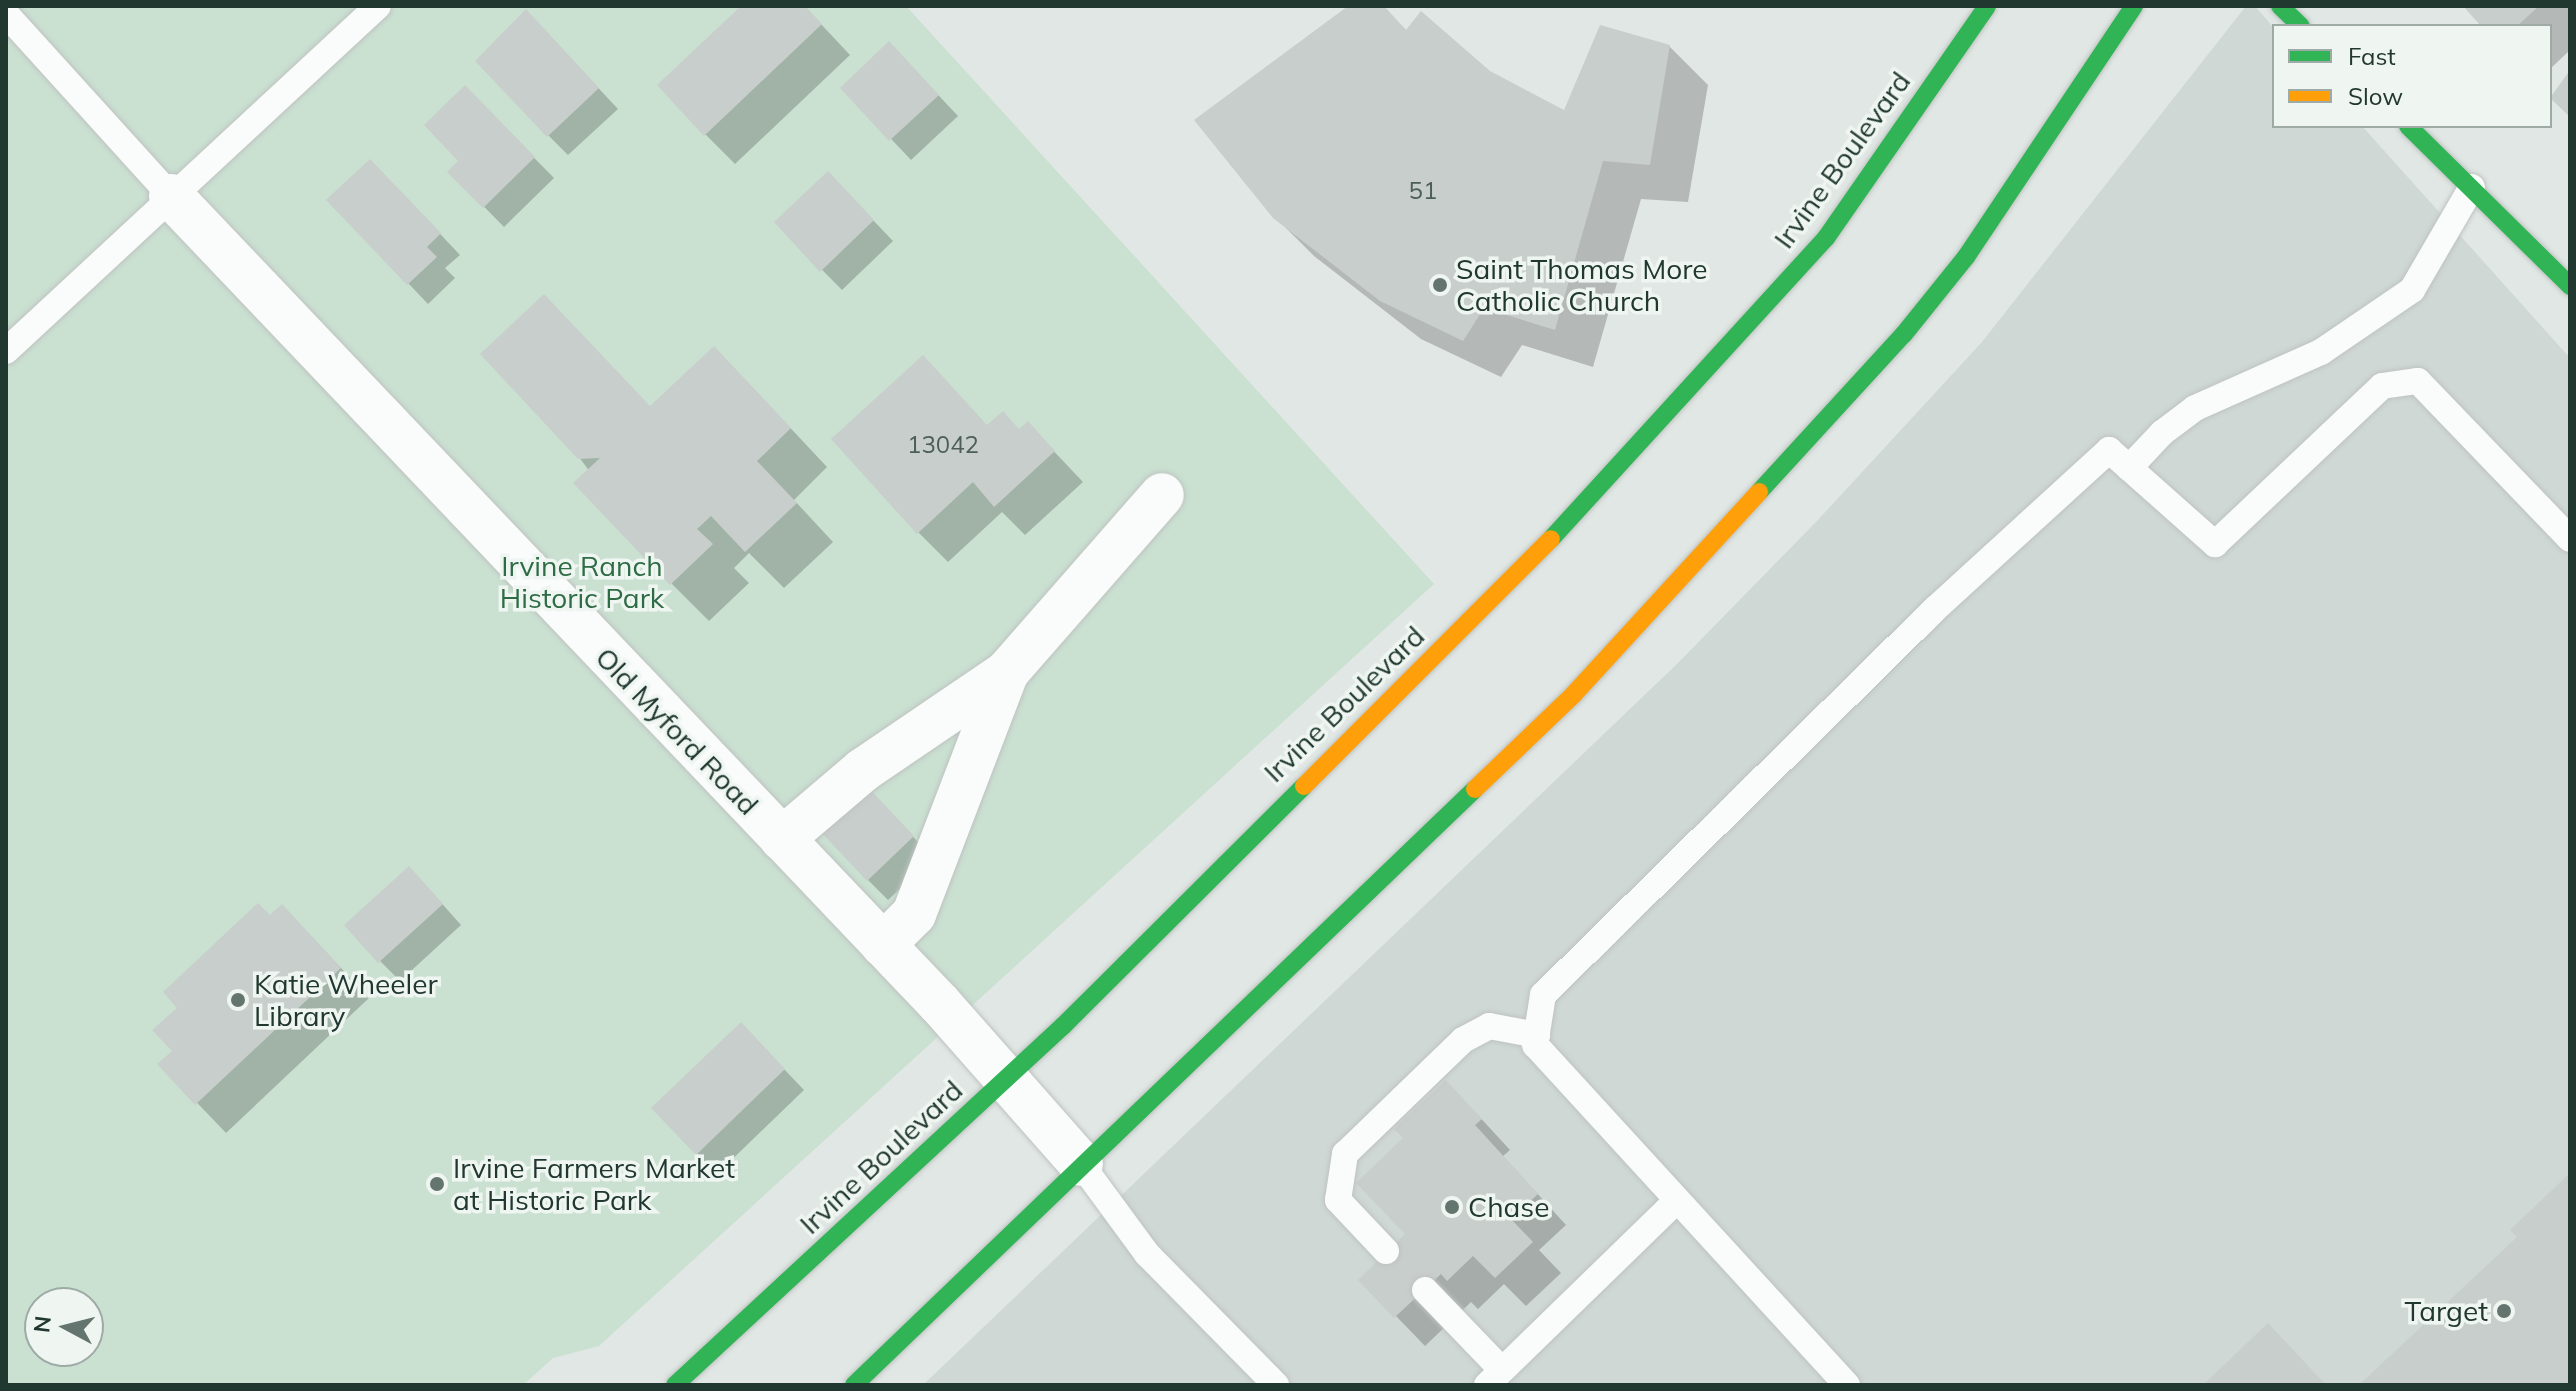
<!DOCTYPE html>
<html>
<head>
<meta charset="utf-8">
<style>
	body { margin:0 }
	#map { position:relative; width:2576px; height:1391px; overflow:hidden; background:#e1e7e4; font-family:Mulish,sans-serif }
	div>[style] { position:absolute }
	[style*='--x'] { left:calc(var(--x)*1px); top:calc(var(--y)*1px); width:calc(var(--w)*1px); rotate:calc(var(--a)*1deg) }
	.built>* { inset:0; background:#cfd8d4 }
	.green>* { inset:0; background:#cae0d1 }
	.shadow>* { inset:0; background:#0003 }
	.building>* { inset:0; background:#c8cecb }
	.roads { filter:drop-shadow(0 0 2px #bec3c1) drop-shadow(0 0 2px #bec3c1) }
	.lane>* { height:26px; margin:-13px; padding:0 13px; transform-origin:13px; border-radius:13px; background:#fafbfb }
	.street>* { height:44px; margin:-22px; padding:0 22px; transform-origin:22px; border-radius:22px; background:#fafbfb }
	.fast>* { height:18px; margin:-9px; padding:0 9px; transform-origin:9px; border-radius:9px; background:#30b455 }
	.slow>* { height:18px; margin:-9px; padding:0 9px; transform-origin:9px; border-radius:9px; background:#ff9f0a }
	.dots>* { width:22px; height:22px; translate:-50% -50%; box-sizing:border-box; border:4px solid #eff6f2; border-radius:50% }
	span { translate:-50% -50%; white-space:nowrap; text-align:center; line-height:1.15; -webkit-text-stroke:7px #eff6f2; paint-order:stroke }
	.number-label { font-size:24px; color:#4c5e58 }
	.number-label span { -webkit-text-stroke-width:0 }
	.street-label { font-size:28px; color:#213831 }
	.poi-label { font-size:28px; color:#213831 }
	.left { translate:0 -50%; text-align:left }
	.right { translate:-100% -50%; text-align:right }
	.park-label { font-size:28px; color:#2e6c45 }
	.frame { position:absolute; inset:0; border:8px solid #213831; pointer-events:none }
	.legend { position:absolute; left:2272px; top:24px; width:280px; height:104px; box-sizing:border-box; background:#eff6f2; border:2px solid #9daaa5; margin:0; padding:10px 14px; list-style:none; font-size:24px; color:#213831 }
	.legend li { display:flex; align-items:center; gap:16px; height:40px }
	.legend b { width:40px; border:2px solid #9daaa5 }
	.north { position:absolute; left:24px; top:1287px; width:80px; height:80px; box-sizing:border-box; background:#eff6f2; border:2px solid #9daaa5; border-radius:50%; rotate:277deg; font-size:22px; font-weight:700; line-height:32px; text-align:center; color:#213831 }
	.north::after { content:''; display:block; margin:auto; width:28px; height:36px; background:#647570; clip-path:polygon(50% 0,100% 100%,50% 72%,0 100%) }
</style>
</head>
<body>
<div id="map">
	<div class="built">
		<div style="clip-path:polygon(2246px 6px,2255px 6px,2274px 28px,2274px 126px,2362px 126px,2570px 358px,2570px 1385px,923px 1385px,1677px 664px,1817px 521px,1982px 342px)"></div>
	</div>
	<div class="green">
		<div style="clip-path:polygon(evenodd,6px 6px,906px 6px,1434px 584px,599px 1346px,553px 1358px,523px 1385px,6px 1385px,6px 6px,40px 1303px,88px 1303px,88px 1351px,40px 1351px,40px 1303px)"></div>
	</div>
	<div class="shadow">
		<div style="clip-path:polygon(744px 6px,804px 6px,850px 55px,735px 164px,705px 134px)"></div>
		<div style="clip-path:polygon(1352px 6px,1382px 6px,1407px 31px,1565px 113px,1669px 46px,1708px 85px,1688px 202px,1641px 199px,1593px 367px,1522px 345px,1501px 377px,1421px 339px,1314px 256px,1275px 217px)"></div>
		<div style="clip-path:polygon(2466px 6px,2570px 6px,2570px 50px,2550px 69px,2550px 26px,2484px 26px)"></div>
		<div style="clip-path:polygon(546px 32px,618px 109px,568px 155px,548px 135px)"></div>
		<div style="clip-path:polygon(909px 64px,958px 116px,911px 160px,843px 88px)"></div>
		<div style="clip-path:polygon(465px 88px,554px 178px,504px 227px,450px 172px,461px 161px)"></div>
		<div style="clip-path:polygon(390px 181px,460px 255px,445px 268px,455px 278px,428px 304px,329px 200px)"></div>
		<div style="clip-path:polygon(848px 194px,893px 241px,842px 290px,776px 223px)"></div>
		<div style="clip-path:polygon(752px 387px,827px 467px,794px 500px,833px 542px,784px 588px,749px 553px,734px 568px,749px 583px,709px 621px,671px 583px,579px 457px,651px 408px)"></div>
		<div style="clip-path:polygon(1028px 424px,1083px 482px,1025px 535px,1002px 512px,948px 562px,918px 532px,988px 427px,1020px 431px)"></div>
		<div style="clip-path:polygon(885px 807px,933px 858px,888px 900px,868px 880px)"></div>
		<div style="clip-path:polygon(429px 889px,461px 925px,400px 981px,380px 961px)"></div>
		<div style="clip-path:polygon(311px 936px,369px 998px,226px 1133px,160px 1064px)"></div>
		<div style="clip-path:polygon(761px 1045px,804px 1090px,717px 1174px,654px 1108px)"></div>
		<div style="clip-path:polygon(1476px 1113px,1510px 1150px,1503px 1156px,1566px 1225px,1539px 1250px,1561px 1273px,1526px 1306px,1504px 1284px,1478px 1309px,1471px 1302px,1425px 1346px,1396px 1316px,1408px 1234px)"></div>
	</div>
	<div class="building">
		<div style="clip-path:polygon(741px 6px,805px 6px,822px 24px,704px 136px,657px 85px)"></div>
		<div style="clip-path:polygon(1348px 6px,1384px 6px,1406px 30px,1421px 11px,1490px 71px,1564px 110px,1600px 25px,1670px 45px,1650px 165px,1603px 161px,1555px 330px,1484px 308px,1463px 341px,1380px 301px,1273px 218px,1194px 120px)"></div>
		<div style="clip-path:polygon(2463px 6px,2539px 6px,2517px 26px,2481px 26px)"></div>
		<div style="clip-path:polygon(526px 9px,599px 88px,547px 137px,475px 61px)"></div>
		<div style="clip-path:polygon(889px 41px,939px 95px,889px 141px,840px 88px)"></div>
		<div style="clip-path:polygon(2570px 70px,2570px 117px,2550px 98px)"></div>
		<div style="clip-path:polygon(465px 85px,535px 157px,483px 208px,447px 172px,458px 161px,424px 125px)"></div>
		<div style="clip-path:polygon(370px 159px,441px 233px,427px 247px,437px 257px,407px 285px,326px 200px)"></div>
		<div style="clip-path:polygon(828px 171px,874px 220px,820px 272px,774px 222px)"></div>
		<div style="clip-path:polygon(544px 294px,650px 406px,714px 346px,791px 428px,757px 461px,797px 503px,745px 552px,711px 516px,697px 529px,713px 544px,670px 585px,573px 483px,600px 458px,578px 459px,480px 354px)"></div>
		<div style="clip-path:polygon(923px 355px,987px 425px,1003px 411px,1019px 429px,1028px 421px,1055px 451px,994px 507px,973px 482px,917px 534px,831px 439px)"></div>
		<div style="clip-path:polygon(865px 784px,914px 836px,867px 881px,818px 829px)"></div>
		<div style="clip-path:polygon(409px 866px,443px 904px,378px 963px,344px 925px)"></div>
		<div style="clip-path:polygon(258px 903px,270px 915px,282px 904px,341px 968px,195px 1105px,157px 1064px,172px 1051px,152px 1030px,177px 1008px,163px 992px)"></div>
		<div style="clip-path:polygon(741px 1022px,785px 1069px,696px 1155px,651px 1108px)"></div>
		<div style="clip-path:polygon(1446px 1080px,1482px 1119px,1475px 1125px,1538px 1194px,1511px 1219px,1533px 1242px,1495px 1278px,1473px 1256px,1447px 1281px,1441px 1274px,1394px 1318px,1358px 1280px,1405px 1234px,1356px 1183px,1403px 1138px,1394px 1129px)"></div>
		<div style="clip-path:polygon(2570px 1173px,2570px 1385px,2359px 1385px,2517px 1237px,2510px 1230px)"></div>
		<div style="clip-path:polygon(2268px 1323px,2326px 1385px,2203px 1385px)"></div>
	</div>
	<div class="roads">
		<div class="lane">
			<div style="--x:6;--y:14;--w:246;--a:47.8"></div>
			<div style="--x:6;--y:351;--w:507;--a:-42.84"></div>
			<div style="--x:2129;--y:468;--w:48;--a:-46.7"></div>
			<div style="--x:2162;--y:433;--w:41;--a:-37.1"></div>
			<div style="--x:2195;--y:408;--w:138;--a:-24"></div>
			<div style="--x:2321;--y:352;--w:110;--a:-34.3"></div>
			<div style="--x:2412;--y:290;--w:119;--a:-59.8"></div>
			<div style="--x:1081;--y:1164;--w:112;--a:53.7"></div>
			<div style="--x:1147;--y:1254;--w:184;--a:45.4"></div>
			<div style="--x:1386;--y:1251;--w:70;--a:-133.3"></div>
			<div style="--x:1338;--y:1200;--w:47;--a:-81.3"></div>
			<div style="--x:1345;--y:1154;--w:164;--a:-44"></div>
			<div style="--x:1463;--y:1040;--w:30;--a:-28"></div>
			<div style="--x:1489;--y:1026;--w:49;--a:10.6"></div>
			<div style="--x:1425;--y:1290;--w:111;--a:46.1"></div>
			<div style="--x:1487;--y:1385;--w:265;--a:-44.2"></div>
			<div style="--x:1847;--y:1385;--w:461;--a:-132.5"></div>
			<div style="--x:1535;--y:1045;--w:51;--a:-80.9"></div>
			<div style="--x:1543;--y:995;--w:550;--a:-44.56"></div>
			<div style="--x:1935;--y:609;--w:236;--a:-42.4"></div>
			<div style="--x:2109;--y:450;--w:142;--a:41.6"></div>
			<div style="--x:2215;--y:544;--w:230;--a:-43.4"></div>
			<div style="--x:2382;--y:386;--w:36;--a:-8"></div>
			<div style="--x:2418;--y:381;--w:219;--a:46.1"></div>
		</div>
		<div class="street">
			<div style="--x:171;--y:196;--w:1115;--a:46.42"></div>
			<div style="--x:940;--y:1004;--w:213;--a:48.6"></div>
			<div style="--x:782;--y:839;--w:106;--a:-40.4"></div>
			<div style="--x:863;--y:770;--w:174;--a:-34.2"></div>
			<div style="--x:1007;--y:672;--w:235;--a:-48.8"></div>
			<div style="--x:883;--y:945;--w:44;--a:-45"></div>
			<div style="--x:914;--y:914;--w:259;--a:-69"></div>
		</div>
		<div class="fast">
			<div style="--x:2280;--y:6;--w:29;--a:44"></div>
			<div style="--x:2408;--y:126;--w:228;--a:44.6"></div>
			<div style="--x:1759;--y:492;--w:214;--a:-47.5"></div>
			<div style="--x:1904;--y:334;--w:99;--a:-51.2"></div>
			<div style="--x:1966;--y:257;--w:302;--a:-56.2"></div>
			<div style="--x:1551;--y:539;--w:408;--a:-47.6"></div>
			<div style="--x:1826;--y:238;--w:282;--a:-55.2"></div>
			<div style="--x:675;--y:1385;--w:529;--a:-42.78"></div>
			<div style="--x:1063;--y:1026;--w:340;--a:-44.9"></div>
			<div style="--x:854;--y:1385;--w:861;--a:-43.82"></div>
		</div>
		<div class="slow">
			<div style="--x:1304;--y:786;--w:349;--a:-45"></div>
			<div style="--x:1475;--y:789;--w:137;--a:-43.8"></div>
			<div style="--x:1574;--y:694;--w:274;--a:-47.5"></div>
		</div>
	</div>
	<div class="dots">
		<div style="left:1440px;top:285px;background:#647570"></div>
		<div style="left:238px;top:1000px;background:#647570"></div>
		<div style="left:437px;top:1184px;background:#647570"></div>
		<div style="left:1452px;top:1207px;background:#647570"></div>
		<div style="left:2504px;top:1311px;background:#647570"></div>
	</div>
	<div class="number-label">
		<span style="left:1423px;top:191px">51</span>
		<span style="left:943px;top:445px">13042</span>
	</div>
	<div class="street-label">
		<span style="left:1842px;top:160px;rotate:-54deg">Irvine Boulevard</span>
		<span style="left:1344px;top:704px;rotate:-44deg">Irvine Boulevard</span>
		<span style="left:677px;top:731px;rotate:46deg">Old Myford Road</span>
		<span style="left:881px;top:1157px;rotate:-43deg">Irvine Boulevard</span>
	</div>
	<div class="poi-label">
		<span class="left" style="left:1456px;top:285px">Saint Thomas More<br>Catholic Church</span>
		<span class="left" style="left:254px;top:1000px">Katie Wheeler<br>Library</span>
		<span class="left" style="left:453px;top:1184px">Irvine Farmers Market<br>at Historic Park</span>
		<span class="left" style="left:1468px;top:1207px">Chase</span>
		<span class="right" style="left:2488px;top:1311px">Target</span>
	</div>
	<div class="park-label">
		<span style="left:582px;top:582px">Irvine Ranch<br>Historic Park</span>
	</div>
	<div class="frame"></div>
	<ul class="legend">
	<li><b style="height:10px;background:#30b455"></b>Fast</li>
	<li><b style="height:10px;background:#ff9f0a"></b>Slow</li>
	</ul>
	<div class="north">N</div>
</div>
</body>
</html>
